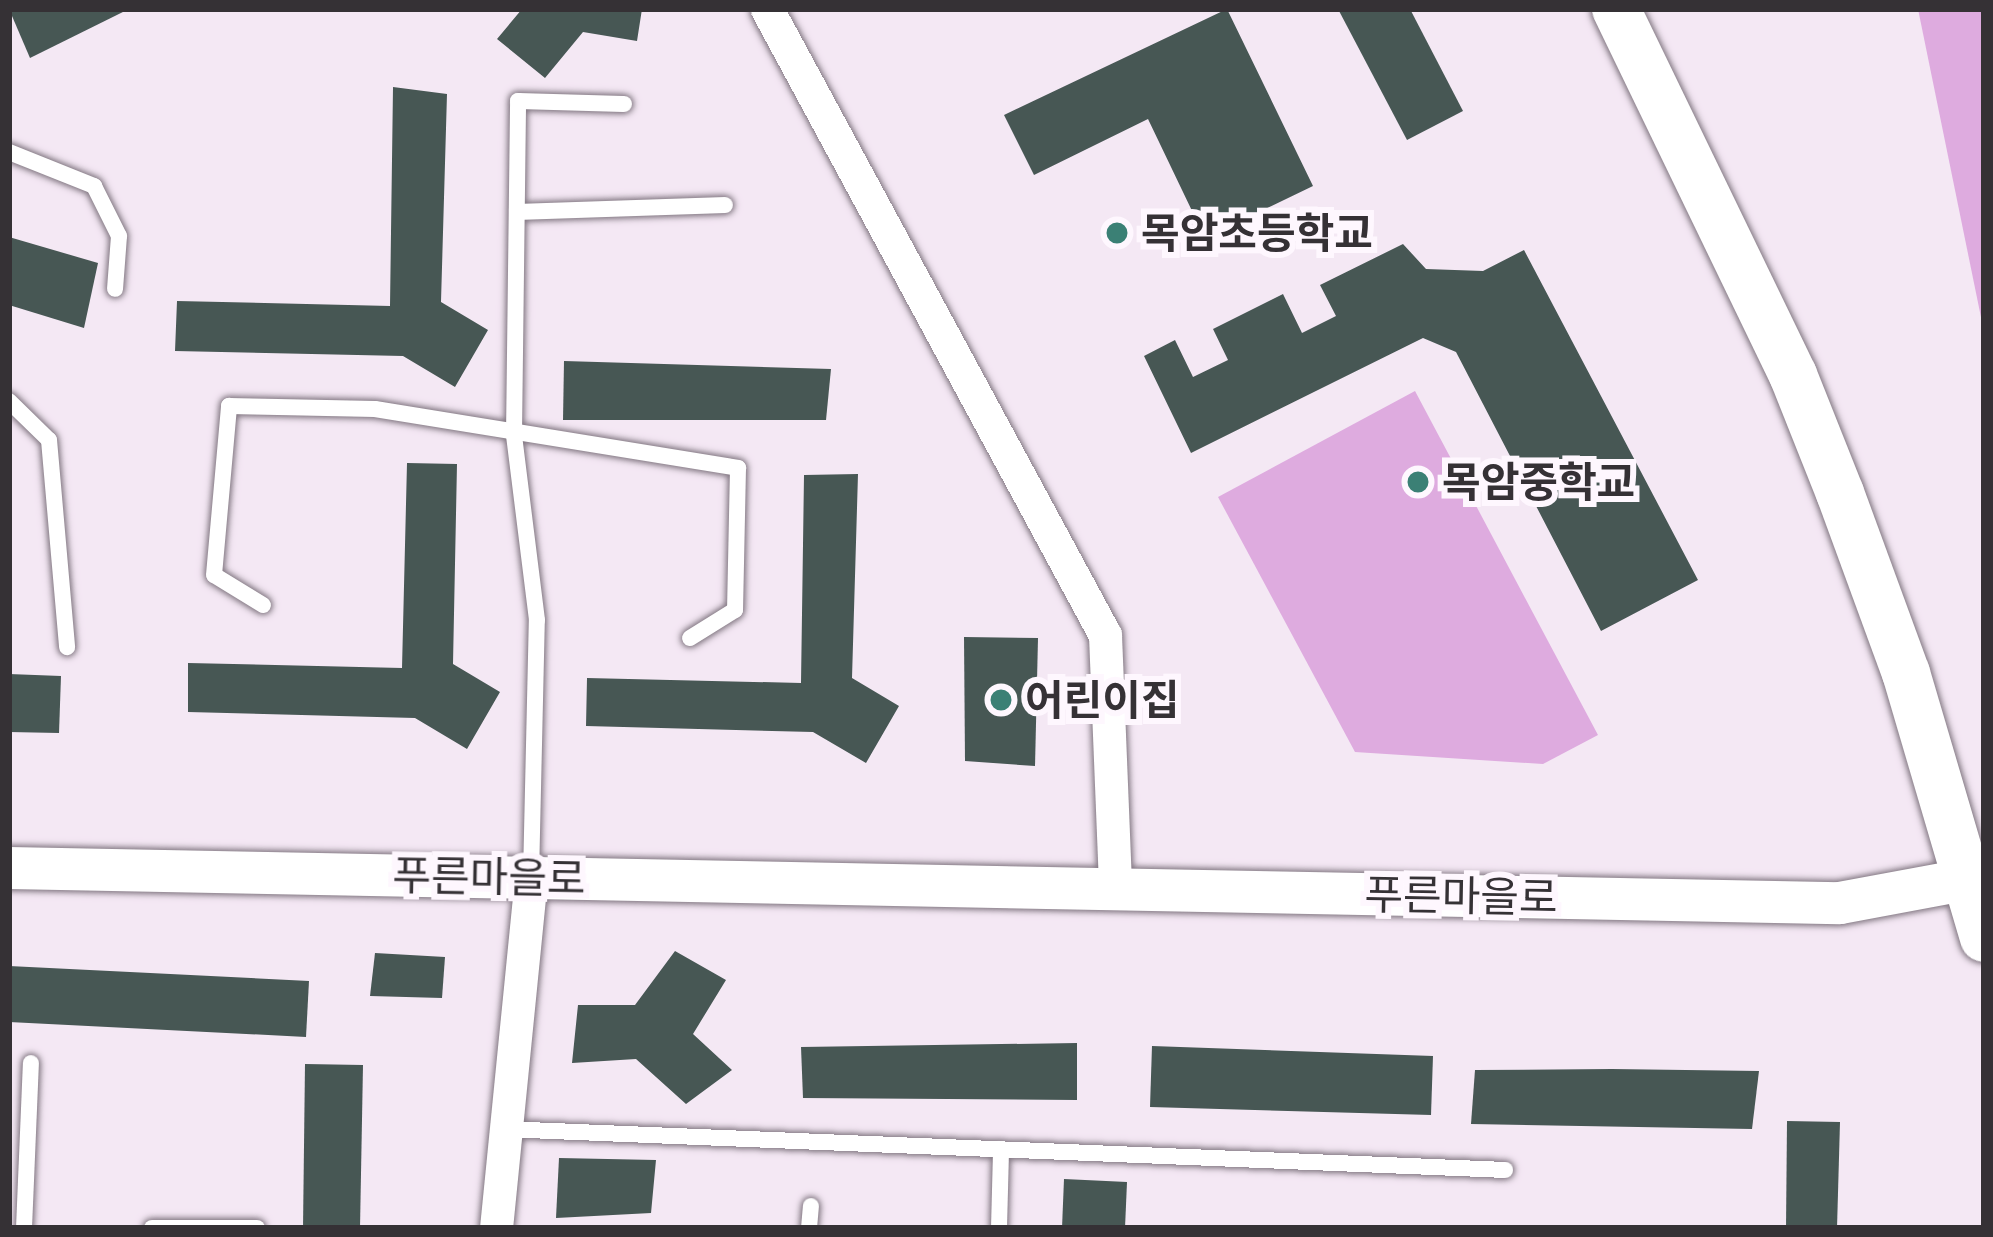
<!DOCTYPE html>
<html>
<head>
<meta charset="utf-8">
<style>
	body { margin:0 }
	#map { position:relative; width:1993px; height:1237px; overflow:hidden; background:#f4e8f4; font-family:"IBM Plex Sans","Noto Sans KR",sans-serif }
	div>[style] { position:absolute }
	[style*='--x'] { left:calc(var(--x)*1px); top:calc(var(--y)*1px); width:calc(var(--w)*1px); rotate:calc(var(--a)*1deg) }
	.green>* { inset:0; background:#deabdf }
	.building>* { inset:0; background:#475754 }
	.roads { filter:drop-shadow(0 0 3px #827782) drop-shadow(0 0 3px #827782) }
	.service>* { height:16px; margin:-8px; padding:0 8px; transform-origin:8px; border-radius:8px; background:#fff }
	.minor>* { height:33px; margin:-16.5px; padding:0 16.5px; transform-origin:16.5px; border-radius:16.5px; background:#fff }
	.tertiary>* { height:42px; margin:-21px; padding:0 21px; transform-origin:21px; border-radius:21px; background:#fff }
	.secondary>* { height:48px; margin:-24px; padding:0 24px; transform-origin:24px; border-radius:24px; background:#fff }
	.dots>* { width:33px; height:33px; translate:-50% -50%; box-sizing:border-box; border:6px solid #fef7fe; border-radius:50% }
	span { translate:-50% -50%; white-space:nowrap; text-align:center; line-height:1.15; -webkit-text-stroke:12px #fef7fe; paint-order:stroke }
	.poi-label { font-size:42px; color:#353135; font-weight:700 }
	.left { translate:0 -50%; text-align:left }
	.street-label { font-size:42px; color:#353135 }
	.frame { position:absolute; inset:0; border:12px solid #353135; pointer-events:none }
</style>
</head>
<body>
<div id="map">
	<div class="green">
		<div style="clip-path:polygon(1918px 9px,1984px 9px,1984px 332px)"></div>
		<div style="clip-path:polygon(1415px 391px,1598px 735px,1543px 764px,1355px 752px,1218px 497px)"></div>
	</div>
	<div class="building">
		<div style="clip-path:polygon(9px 9px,129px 9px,30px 58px)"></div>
		<div style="clip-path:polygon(522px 9px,642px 9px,637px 41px,583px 32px,545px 78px,497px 39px)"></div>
		<div style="clip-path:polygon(1227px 9px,1313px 186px,1205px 238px,1148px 119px,1034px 175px,1004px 115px)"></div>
		<div style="clip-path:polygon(1338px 9px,1410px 9px,1463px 111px,1407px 140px)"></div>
		<div style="clip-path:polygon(393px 87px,447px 94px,441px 302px,488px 330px,455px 387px,403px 356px,175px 351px,177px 301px,390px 306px)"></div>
		<div style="clip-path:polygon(9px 237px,98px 263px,84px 328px,9px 305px)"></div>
		<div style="clip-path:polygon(1403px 244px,1426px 269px,1483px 271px,1524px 250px,1698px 580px,1601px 631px,1456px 352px,1423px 338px,1191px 453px,1144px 356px,1175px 340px,1193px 377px,1228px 360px,1213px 329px,1283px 294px,1302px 333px,1336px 316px,1320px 285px)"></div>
		<div style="clip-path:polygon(564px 361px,831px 369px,826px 420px,563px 420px)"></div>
		<div style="clip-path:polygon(407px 463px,457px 464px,453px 664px,500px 692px,467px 749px,415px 718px,188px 712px,188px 663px,402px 668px)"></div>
		<div style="clip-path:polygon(858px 474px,852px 678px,899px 706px,866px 763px,813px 732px,586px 726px,587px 678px,801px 683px,804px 475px)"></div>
		<div style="clip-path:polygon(964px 637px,1038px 638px,1035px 766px,965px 761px)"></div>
		<div style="clip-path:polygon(9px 674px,61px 676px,59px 733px,9px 732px)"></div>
		<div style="clip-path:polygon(675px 951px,726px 980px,693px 1034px,732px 1070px,686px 1104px,636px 1059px,572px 1063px,578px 1005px,635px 1005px)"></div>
		<div style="clip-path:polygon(375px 953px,445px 957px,442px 998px,370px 996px)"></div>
		<div style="clip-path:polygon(9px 966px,309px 981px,306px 1037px,9px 1022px)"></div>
		<div style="clip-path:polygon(1077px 1043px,1077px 1100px,803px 1098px,801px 1047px)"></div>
		<div style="clip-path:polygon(1152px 1046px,1433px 1056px,1431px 1115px,1150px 1107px)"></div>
		<div style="clip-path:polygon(305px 1064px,363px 1065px,360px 1228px,303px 1228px)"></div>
		<div style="clip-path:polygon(1612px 1069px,1759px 1071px,1752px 1129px,1471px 1124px,1475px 1070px)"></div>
		<div style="clip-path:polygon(1787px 1121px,1840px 1122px,1837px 1228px,1786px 1228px)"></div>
		<div style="clip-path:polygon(559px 1158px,656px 1160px,651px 1213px,556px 1218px)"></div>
		<div style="clip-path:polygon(1064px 1179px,1127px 1182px,1125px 1228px,1062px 1228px)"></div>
	</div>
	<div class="roads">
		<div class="service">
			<div style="--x:9;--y:152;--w:92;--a:21.8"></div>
			<div style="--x:94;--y:186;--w:56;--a:63.4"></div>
			<div style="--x:119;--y:236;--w:53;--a:94.3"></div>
			<div style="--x:517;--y:212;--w:208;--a:-1.9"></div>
			<div style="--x:9;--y:401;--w:56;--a:44.3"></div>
			<div style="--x:49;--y:440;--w:208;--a:85"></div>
			<div style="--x:263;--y:605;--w:57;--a:-148.5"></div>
			<div style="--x:214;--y:575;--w:170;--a:-84.9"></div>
			<div style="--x:229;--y:406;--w:146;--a:1.2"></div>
			<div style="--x:375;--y:409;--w:368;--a:9.2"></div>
			<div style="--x:738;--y:468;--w:142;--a:91.2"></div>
			<div style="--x:735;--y:610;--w:53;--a:148.1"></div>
			<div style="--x:531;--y:877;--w:257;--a:-88.7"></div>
			<div style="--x:537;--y:620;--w:186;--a:-97.1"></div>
			<div style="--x:514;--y:435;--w:334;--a:-89.3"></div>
			<div style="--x:518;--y:101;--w:106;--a:1.6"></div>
			<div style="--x:503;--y:1129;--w:1003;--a:2.34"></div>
			<div style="--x:24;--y:1228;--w:165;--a:-87.6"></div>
			<div style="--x:152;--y:1228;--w:105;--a:0"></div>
			<div style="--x:809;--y:1228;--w:22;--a:-85"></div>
			<div style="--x:999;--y:1228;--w:79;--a:-88.5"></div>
		</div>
		<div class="minor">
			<div style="--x:767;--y:9;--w:711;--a:61.63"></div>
			<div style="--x:1105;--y:635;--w:254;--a:87.7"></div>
			<div style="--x:496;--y:1228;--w:352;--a:-84.3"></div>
		</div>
		<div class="tertiary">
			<div style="--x:9;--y:868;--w:1831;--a:1.1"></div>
			<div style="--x:1840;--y:903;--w:132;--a:-10.5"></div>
		</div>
		<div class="secondary">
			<div style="--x:1616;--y:9;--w:407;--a:64.2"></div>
			<div style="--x:1793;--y:375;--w:127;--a:68.3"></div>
			<div style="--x:1840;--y:493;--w:192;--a:69.9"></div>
			<div style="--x:1906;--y:673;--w:276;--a:73.6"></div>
		</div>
	</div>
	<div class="dots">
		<div style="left:1117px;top:233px;background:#3b8075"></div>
		<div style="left:1418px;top:482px;background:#3b8075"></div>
		<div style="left:1001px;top:700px;background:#3b8075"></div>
	</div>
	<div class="poi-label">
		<span class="left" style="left:1141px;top:233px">목암초등학교</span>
		<span class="left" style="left:1442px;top:482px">목암중학교</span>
		<span class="left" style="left:1025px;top:700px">어린이집</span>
	</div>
	<div class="street-label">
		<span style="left:489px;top:877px;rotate:1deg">푸른마을로</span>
		<span style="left:1461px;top:896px;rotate:1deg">푸른마을로</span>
	</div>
	<div class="frame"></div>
</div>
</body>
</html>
